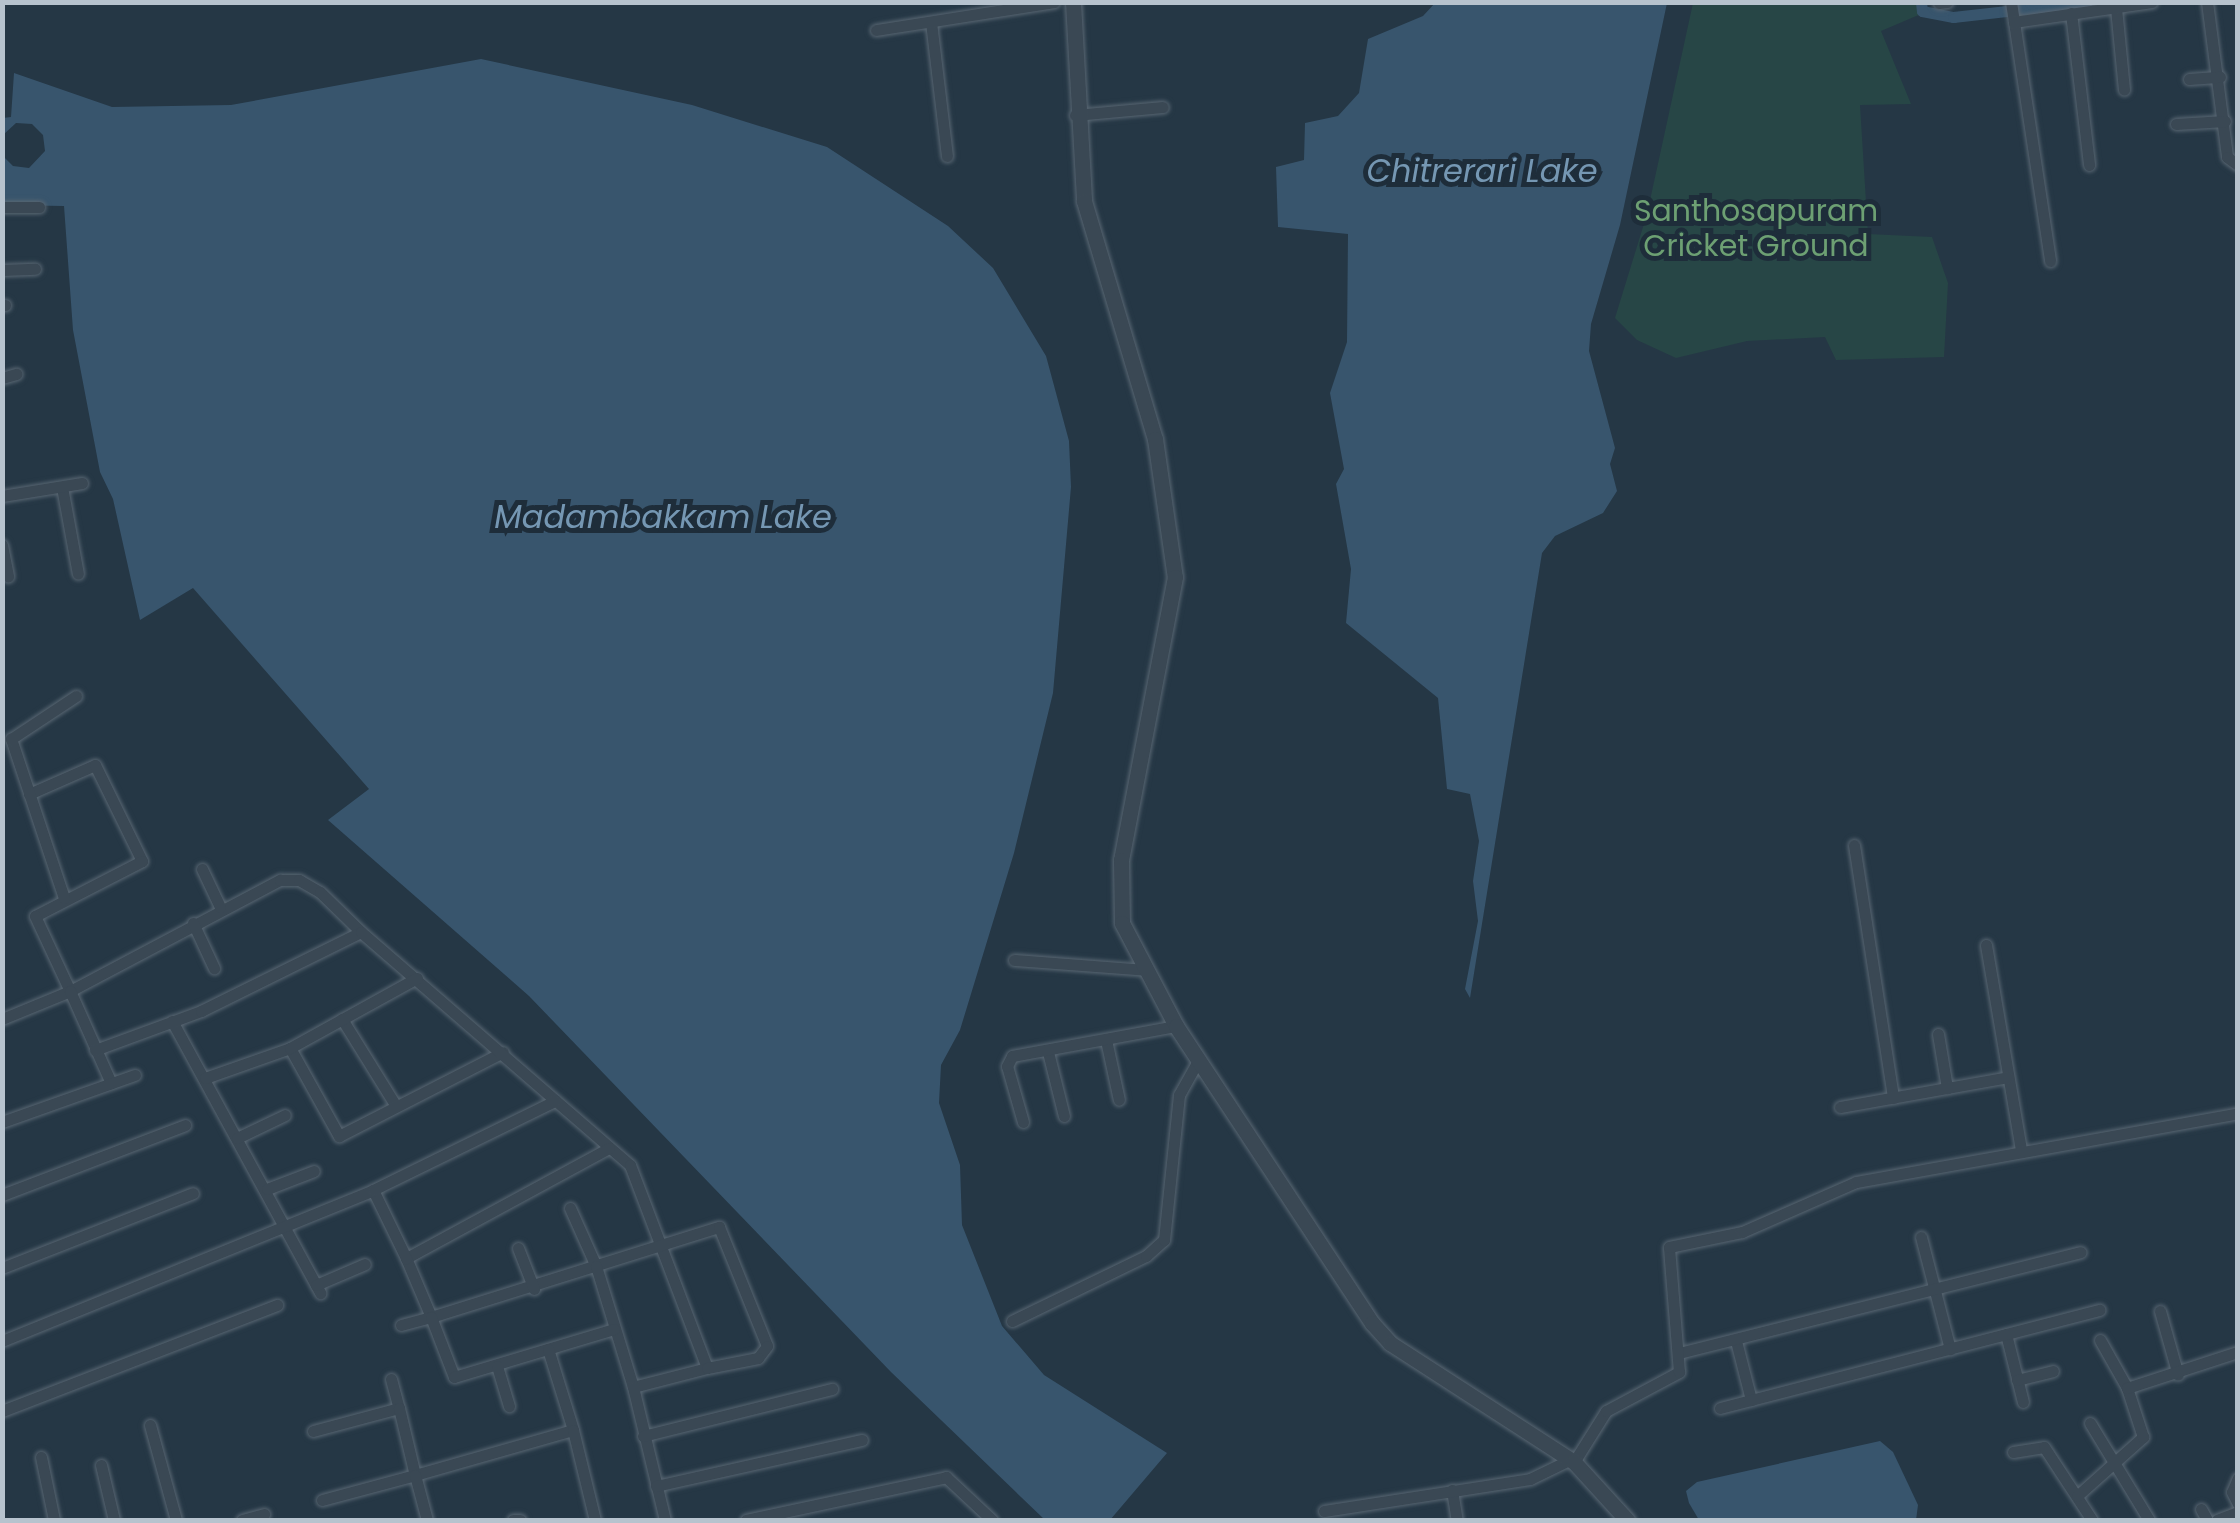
<!DOCTYPE html>
<html>
<head>
<meta charset="utf-8">
<style>
	body { margin:0 }
	#map { position:relative; width:2240px; height:1523px; overflow:hidden; background:#253745; font-family:Poppins,sans-serif }
	div>[style] { position:absolute }
	[style*='--x'] { left:calc(var(--x)*1px); top:calc(var(--y)*1px); width:calc(var(--w)*1px); rotate:calc(var(--a)*1deg) }
	.green>* { inset:0; background:#274646 }
	.water>* { inset:0; background:#38556d }
	.canal>* { height:11px; margin:-5.5px; padding:0 5.5px; transform-origin:5.5px; border-radius:5.5px; background:#38556d }
	.roads { filter:drop-shadow(0 0 2px #586672) drop-shadow(0 0 2px #586672) }
	.minor>* { height:11px; margin:-5.5px; padding:0 5.5px; transform-origin:5.5px; border-radius:5.5px; background:#3a4854 }
	.tertiary>* { height:15px; margin:-7.5px; padding:0 7.5px; transform-origin:7.5px; border-radius:7.5px; background:#3a4854 }
	span { translate:-50% -50%; white-space:nowrap; text-align:center; line-height:1.15; -webkit-text-stroke:10px #1e2d3a; paint-order:stroke }
	.park-label { font-size:30px; color:#6da073 }
	.water-label { font-size:32px; color:#7597b3; font-style:italic }
	.frame { position:absolute; inset:0; border:5px solid #b7c3ce; pointer-events:none }
</style>
</head>
<body>
<div id="map">
	<div class="green">
		<div style="clip-path:polygon(1693px 3px,1917px 3px,1921px 14px,1881px 31px,1911px 104px,1860px 105px,1868px 234px,1932px 237px,1948px 283px,1944px 357px,1836px 360px,1825px 337px,1747px 341px,1676px 358px,1637px 340px,1615px 318px,1647px 214px)"></div>
	</div>
	<div class="water">
		<div style="clip-path:polygon(1435px 3px,1667px 3px,1620px 225px,1591px 324px,1589px 351px,1615px 448px,1610px 464px,1617px 491px,1603px 513px,1555px 536px,1542px 553px,1470px 998px,1465px 989px,1478px 921px,1473px 881px,1479px 841px,1470px 794px,1447px 789px,1438px 698px,1346px 623px,1351px 569px,1336px 484px,1344px 469px,1330px 393px,1347px 342px,1348px 234px,1278px 227px,1276px 167px,1304px 160px,1305px 123px,1338px 116px,1359px 93px,1368px 39px,1423px 16px)"></div>
		<div style="clip-path:polygon(481px 59px,692px 105px,827px 147px,948px 226px,993px 268px,1046px 356px,1069px 441px,1071px 487px,1053px 693px,1014px 853px,960px 1030px,941px 1065px,939px 1103px,960px 1165px,962px 1225px,1002px 1326px,1044px 1375px,1167px 1453px,1110px 1520px,1045px 1520px,891px 1372px,529px 996px,328px 820px,369px 789px,193px 588px,140px 620px,113px 499px,100px 472px,73px 330px,64px 206px,3px 205px,3px 156px,13px 166px,29px 168px,45px 151px,43px 135px,32px 124px,16px 123px,3px 135px,3px 118px,11px 117px,14px 73px,112px 107px,231px 105px)"></div>
		<div style="clip-path:polygon(1880px 1441px,1893px 1452px,1918px 1505px,1916px 1520px,1699px 1520px,1689px 1503px,1686px 1491px,1697px 1482px)"></div>
	</div>
	<div class="canal">
		<div style="--x:1921;--y:2;--w:9;--a:84"></div>
		<div style="--x:1922;--y:11;--w:32;--a:11"></div>
		<div style="--x:1953;--y:17;--w:135;--a:-6.4"></div>
	</div>
	<div class="roads">
		<div class="minor">
			<div style="--x:2011;--y:2;--w:262;--a:81.4"></div>
			<div style="--x:2207;--y:2;--w:156;--a:82.6"></div>
			<div style="--x:2227;--y:157;--w:14;--a:36"></div>
			<div style="--x:1939;--y:3;--w:8;--a:-7"></div>
			<div style="--x:2116;--y:8;--w:82;--a:84.4"></div>
			<div style="--x:2071;--y:13;--w:153;--a:83.2"></div>
			<div style="--x:931;--y:22;--w:135;--a:83.2"></div>
			<div style="--x:2014;--y:22;--w:139;--a:-8.2"></div>
			<div style="--x:876;--y:30;--w:180;--a:-8.9"></div>
			<div style="--x:2189;--y:79;--w:31;--a:-4"></div>
			<div style="--x:1075;--y:115;--w:88;--a:-5.2"></div>
			<div style="--x:2176;--y:124;--w:49;--a:-3.5"></div>
			<div style="--x:2;--y:207;--w:37;--a:0"></div>
			<div style="--x:2;--y:270;--w:33;--a:-2"></div>
			<div style="--x:2;--y:305;--w:3;--a:0"></div>
			<div style="--x:2;--y:378;--w:15;--a:-16"></div>
			<div style="--x:62;--y:487;--w:88;--a:79.6"></div>
			<div style="--x:2;--y:496;--w:81;--a:-9.2"></div>
			<div style="--x:2;--y:545;--w:32;--a:79"></div>
			<div style="--x:29;--y:794;--w:72;--a:-23.7"></div>
			<div style="--x:95;--y:765;--w:107;--a:63.9"></div>
			<div style="--x:142;--y:861;--w:120;--a:152.8"></div>
			<div style="--x:35;--y:916;--w:83;--a:65"></div>
			<div style="--x:70;--y:991;--w:238;--a:-27.9"></div>
			<div style="--x:280;--y:880;--w:19;--a:0"></div>
			<div style="--x:299;--y:880;--w:24;--a:30"></div>
			<div style="--x:320;--y:892;--w:57;--a:44.3"></div>
			<div style="--x:1854;--y:845;--w:256;--a:81.2"></div>
			<div style="--x:202;--y:869;--w:42;--a:64.7"></div>
			<div style="--x:64;--y:898;--w:168;--a:-108.4"></div>
			<div style="--x:11;--y:739;--w:78;--a:-33.5"></div>
			<div style="--x:193;--y:923;--w:50;--a:65"></div>
			<div style="--x:1986;--y:945;--w:208;--a:80.3"></div>
			<div style="--x:1014;--y:960;--w:133;--a:4.3"></div>
			<div style="--x:2;--y:1019;--w:74;--a:-22.4"></div>
			<div style="--x:70;--y:991;--w:101;--a:66"></div>
			<div style="--x:342;--y:1019;--w:102;--a:58.2"></div>
			<div style="--x:172;--y:1021;--w:310;--a:61.4"></div>
			<div style="--x:1938;--y:1034;--w:55;--a:80.5"></div>
			<div style="--x:1106;--y:1040;--w:61;--a:77.8"></div>
			<div style="--x:290;--y:1048;--w:101;--a:60.9"></div>
			<div style="--x:339;--y:1136;--w:184;--a:-27.1"></div>
			<div style="--x:95;--y:1050;--w:113;--a:-20.2"></div>
			<div style="--x:201;--y:1011;--w:178;--a:-26.3"></div>
			<div style="--x:361;--y:932;--w:356;--a:40.9"></div>
			<div style="--x:630;--y:1165;--w:217;--a:69.2"></div>
			<div style="--x:707;--y:1368;--w:76;--a:165.6"></div>
			<div style="--x:1048;--y:1052;--w:66;--a:76"></div>
			<div style="--x:205;--y:1078;--w:90;--a:-19.4"></div>
			<div style="--x:290;--y:1048;--w:145;--a:-28.9"></div>
			<div style="--x:1840;--y:1107;--w:171;--a:-10.1"></div>
			<div style="--x:2;--y:1122;--w:141;--a:-19.5"></div>
			<div style="--x:1023;--y:1122;--w:58;--a:-105.9"></div>
			<div style="--x:1007;--y:1066;--w:11;--a:-63"></div>
			<div style="--x:1012;--y:1056;--w:167;--a:-10.4"></div>
			<div style="--x:237;--y:1138;--w:53;--a:-25.6"></div>
			<div style="--x:609;--y:1148;--w:231;--a:151.5"></div>
			<div style="--x:406;--y:1258;--w:64;--a:67"></div>
			<div style="--x:431;--y:1317;--w:302;--a:-17.4"></div>
			<div style="--x:719;--y:1227;--w:128;--a:68"></div>
			<div style="--x:767;--y:1346;--w:15;--a:127"></div>
			<div style="--x:758;--y:1358;--w:52;--a:168.9"></div>
			<div style="--x:267;--y:1189;--w:50;--a:-21"></div>
			<div style="--x:373;--y:1190;--w:76;--a:64.1"></div>
			<div style="--x:2;--y:1195;--w:196;--a:-20.9"></div>
			<div style="--x:570;--y:1208;--w:64;--a:65.9"></div>
			<div style="--x:596;--y:1266;--w:127;--a:73"></div>
			<div style="--x:633;--y:1387;--w:137;--a:76.5"></div>
			<div style="--x:1921;--y:1237;--w:116;--a:75.5"></div>
			<div style="--x:518;--y:1248;--w:44;--a:68.7"></div>
			<div style="--x:2;--y:1268;--w:205;--a:-21.4"></div>
			<div style="--x:316;--y:1285;--w:53;--a:-23.2"></div>
			<div style="--x:2160;--y:1311;--w:66;--a:74.3"></div>
			<div style="--x:1012;--y:1321;--w:149;--a:-25.9"></div>
			<div style="--x:1146;--y:1256;--w:24;--a:-42"></div>
			<div style="--x:1164;--y:1240;--w:146;--a:-84.1"></div>
			<div style="--x:1179;--y:1095;--w:41;--a:-60.9"></div>
			<div style="--x:401;--y:1325;--w:31;--a:-15"></div>
			<div style="--x:431;--y:1317;--w:64;--a:69"></div>
			<div style="--x:454;--y:1377;--w:167;--a:-16.7"></div>
			<div style="--x:2006;--y:1334;--w:70;--a:76"></div>
			<div style="--x:2100;--y:1340;--w:55;--a:60.6"></div>
			<div style="--x:2;--y:1341;--w:401;--a:-22.1"></div>
			<div style="--x:373;--y:1190;--w:203;--a:-26.1"></div>
			<div style="--x:1736;--y:1341;--w:61;--a:75.7"></div>
			<div style="--x:548;--y:1349;--w:85;--a:72.8"></div>
			<div style="--x:1679;--y:1353;--w:414;--a:-14.1"></div>
			<div style="--x:497;--y:1366;--w:42;--a:73.3"></div>
			<div style="--x:391;--y:1379;--w:30;--a:75"></div>
			<div style="--x:2017;--y:1380;--w:37;--a:-14"></div>
			<div style="--x:1720;--y:1408;--w:392;--a:-14.5"></div>
			<div style="--x:2;--y:1411;--w:295;--a:-21.1"></div>
			<div style="--x:2090;--y:1423;--w:114;--a:58.7"></div>
			<div style="--x:150;--y:1425;--w:98;--a:74.7"></div>
			<div style="--x:313;--y:1431;--w:89;--a:-15"></div>
			<div style="--x:399;--y:1408;--w:69;--a:76.6"></div>
			<div style="--x:415;--y:1475;--w:164;--a:-15.9"></div>
			<div style="--x:573;--y:1430;--w:93;--a:76.3"></div>
			<div style="--x:643;--y:1436;--w:195;--a:-14"></div>
			<div style="--x:2013;--y:1452;--w:31;--a:-9"></div>
			<div style="--x:2044;--y:1447;--w:87;--a:56.7"></div>
			<div style="--x:41;--y:1457;--w:64;--a:78.3"></div>
			<div style="--x:1574;--y:1462;--w:60;--a:-57.9"></div>
			<div style="--x:1606;--y:1411;--w:83;--a:-28.1"></div>
			<div style="--x:1679;--y:1372;--w:125;--a:-94.6"></div>
			<div style="--x:1669;--y:1247;--w:75;--a:-11.6"></div>
			<div style="--x:1742;--y:1232;--w:124;--a:-23.7"></div>
			<div style="--x:1856;--y:1182;--w:388;--a:-10.2"></div>
			<div style="--x:101;--y:1465;--w:57;--a:76.7"></div>
			<div style="--x:2238;--y:1478;--w:15;--a:113"></div>
			<div style="--x:2232;--y:1492;--w:13;--a:63"></div>
			<div style="--x:656;--y:1486;--w:211;--a:-12.6"></div>
			<div style="--x:1452;--y:1490;--w:30;--a:81"></div>
			<div style="--x:2077;--y:1496;--w:89;--a:-41.8"></div>
			<div style="--x:2143;--y:1437;--w:52;--a:-108.1"></div>
			<div style="--x:2127;--y:1388;--w:117;--a:-18"></div>
			<div style="--x:322;--y:1500;--w:96;--a:-15"></div>
			<div style="--x:415;--y:1475;--w:47;--a:75.1"></div>
			<div style="--x:2201;--y:1509;--w:13;--a:61"></div>
			<div style="--x:1324;--y:1511;--w:208;--a:-8.8"></div>
			<div style="--x:1530;--y:1479;--w:41;--a:-25.9"></div>
			<div style="--x:242;--y:1520;--w:23;--a:-15"></div>
			<div style="--x:513;--y:1520;--w:7;--a:0"></div>
			<div style="--x:746;--y:1520;--w:205;--a:-12.1"></div>
			<div style="--x:946;--y:1477;--w:63;--a:43.1"></div>
			<div style="--x:2217;--y:1520;--w:22;--a:-21"></div>
		</div>
		<div class="tertiary">
			<div style="--x:1073;--y:2;--w:199;--a:86.8"></div>
			<div style="--x:1084;--y:201;--w:248;--a:73.4"></div>
			<div style="--x:1155;--y:439;--w:139;--a:81.8"></div>
			<div style="--x:1175;--y:577;--w:288;--a:100.8"></div>
			<div style="--x:1121;--y:860;--w:63;--a:89.1"></div>
			<div style="--x:1122;--y:923;--w:116;--a:62.3"></div>
			<div style="--x:1176;--y:1026;--w:356;--a:56.6"></div>
			<div style="--x:1372;--y:1323;--w:27;--a:48"></div>
			<div style="--x:1390;--y:1343;--w:219;--a:32.9"></div>
			<div style="--x:1574;--y:1462;--w:79;--a:47.6"></div>
		</div>
	</div>
	<div class="park-label">
		<span style="left:1756px;top:228px">Santhosapuram<br>Cricket Ground</span>
	</div>
	<div class="water-label">
		<span style="left:1482px;top:171px">Chitrerari Lake</span>
		<span style="left:663px;top:517px">Madambakkam Lake</span>
	</div>
	<div class="frame"></div>
</div>
</body>
</html>
